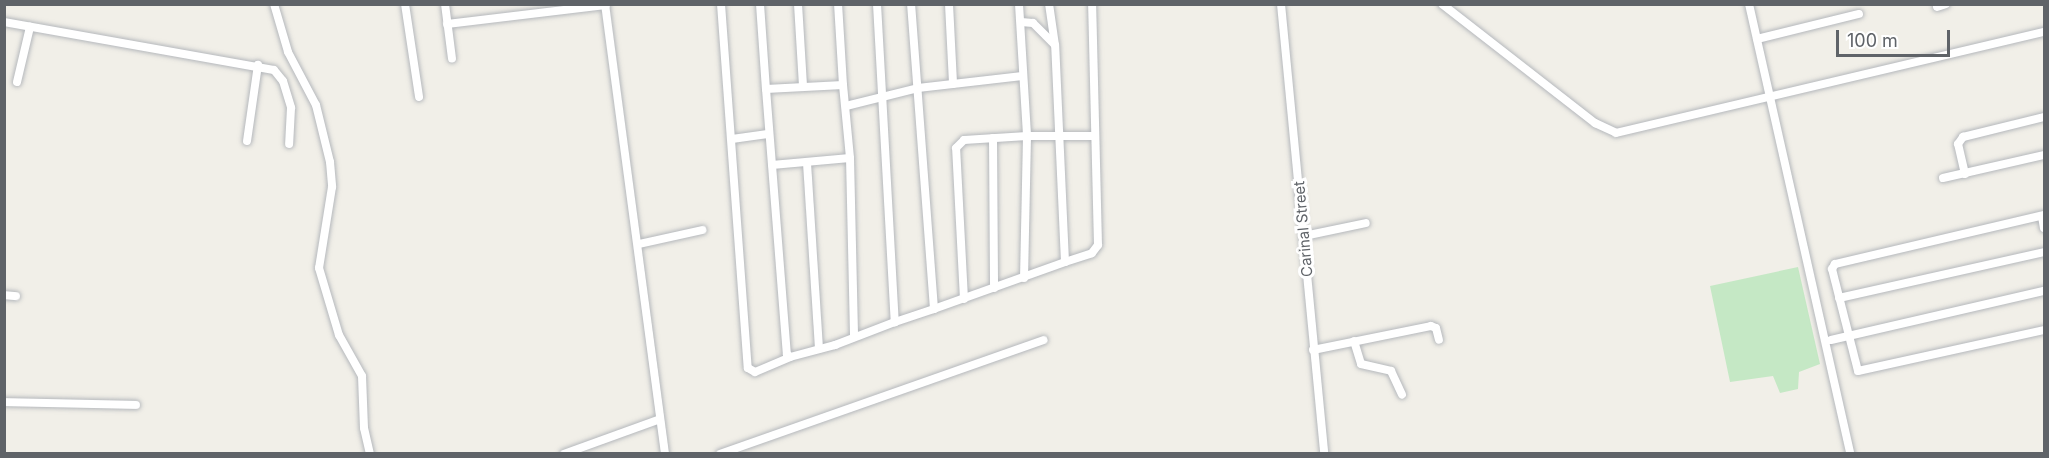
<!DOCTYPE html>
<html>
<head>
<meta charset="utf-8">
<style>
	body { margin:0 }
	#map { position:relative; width:2049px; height:458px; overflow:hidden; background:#f1efe8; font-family:Inter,sans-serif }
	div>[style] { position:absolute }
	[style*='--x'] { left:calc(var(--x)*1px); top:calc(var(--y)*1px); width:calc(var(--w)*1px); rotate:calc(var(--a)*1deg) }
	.green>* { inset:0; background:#c5e8c5 }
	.roads { filter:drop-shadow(0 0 2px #b5b8bc) drop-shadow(0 0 2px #b5b8bc) }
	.minor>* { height:8px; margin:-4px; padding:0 4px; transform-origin:4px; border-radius:4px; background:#fff }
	span { translate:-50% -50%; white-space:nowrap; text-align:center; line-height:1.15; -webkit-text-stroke:6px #fff; paint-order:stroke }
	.street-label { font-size:15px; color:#5f6368 }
	.frame { position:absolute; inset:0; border:6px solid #5f6368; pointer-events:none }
	.scale { position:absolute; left:1836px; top:30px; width:114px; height:27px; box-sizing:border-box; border:3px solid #5f6368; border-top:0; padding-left:8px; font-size:18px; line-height:21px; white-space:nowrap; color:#5f6368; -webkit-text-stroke:4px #fff; paint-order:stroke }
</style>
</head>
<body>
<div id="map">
	<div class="green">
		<div style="clip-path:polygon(1798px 267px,1820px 364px,1799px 372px,1798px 389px,1780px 393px,1773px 376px,1730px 382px,1710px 286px)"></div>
	</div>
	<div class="roads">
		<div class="minor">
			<div style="--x:274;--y:4;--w:50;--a:73.7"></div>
			<div style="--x:288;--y:52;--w:60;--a:62.2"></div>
			<div style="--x:316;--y:105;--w:59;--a:76.2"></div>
			<div style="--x:330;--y:162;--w:25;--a:85"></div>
			<div style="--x:332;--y:187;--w:82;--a:99.1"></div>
			<div style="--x:319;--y:268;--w:70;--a:73.4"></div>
			<div style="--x:339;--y:335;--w:47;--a:60.7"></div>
			<div style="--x:362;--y:376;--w:52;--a:87.8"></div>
			<div style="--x:364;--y:428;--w:27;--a:77"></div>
			<div style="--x:405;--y:4;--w:94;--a:81.4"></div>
			<div style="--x:445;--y:4;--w:55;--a:82.7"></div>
			<div style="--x:605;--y:4;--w:454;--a:82.4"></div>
			<div style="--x:721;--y:4;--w:365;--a:85.8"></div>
			<div style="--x:748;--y:368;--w:8;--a:30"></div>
			<div style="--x:755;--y:372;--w:38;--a:-23"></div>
			<div style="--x:760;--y:4;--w:85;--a:86"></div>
			<div style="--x:766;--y:89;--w:77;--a:-3"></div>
			<div style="--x:843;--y:85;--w:81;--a:-93.5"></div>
			<div style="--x:798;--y:4;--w:82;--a:86.5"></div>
			<div style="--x:877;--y:4;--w:319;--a:86.8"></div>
			<div style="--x:895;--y:322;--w:41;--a:-18.4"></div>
			<div style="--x:934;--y:309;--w:306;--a:-94.3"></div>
			<div style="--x:949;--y:4;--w:80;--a:87.1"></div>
			<div style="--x:1019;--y:4;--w:132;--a:86.5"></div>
			<div style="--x:1027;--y:136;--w:67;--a:0"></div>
			<div style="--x:1281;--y:4;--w:452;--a:84.5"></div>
			<div style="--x:1442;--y:4;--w:194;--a:37.9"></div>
			<div style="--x:1595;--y:123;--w:23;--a:25"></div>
			<div style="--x:1616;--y:133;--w:440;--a:-13.3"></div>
			<div style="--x:1749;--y:4;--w:461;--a:77.3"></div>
			<div style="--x:1937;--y:7;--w:9;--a:-18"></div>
			<div style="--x:4;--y:22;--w:274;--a:10.1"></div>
			<div style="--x:274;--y:70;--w:14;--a:51"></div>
			<div style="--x:283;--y:81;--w:28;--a:73"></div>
			<div style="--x:291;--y:108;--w:36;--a:93"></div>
			<div style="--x:1021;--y:22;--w:12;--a:5"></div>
			<div style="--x:1033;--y:23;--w:31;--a:45"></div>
			<div style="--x:447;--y:24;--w:160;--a:-6.8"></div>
			<div style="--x:1757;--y:39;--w:105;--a:-13.8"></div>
			<div style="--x:17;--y:82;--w:57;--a:-76.7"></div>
			<div style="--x:843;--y:85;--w:73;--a:84.5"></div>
			<div style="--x:850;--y:158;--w:179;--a:88.7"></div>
			<div style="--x:766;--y:89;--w:266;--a:85.5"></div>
			<div style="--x:787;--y:354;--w:4;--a:45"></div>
			<div style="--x:790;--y:357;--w:47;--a:-14.9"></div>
			<div style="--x:835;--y:345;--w:64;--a:-21"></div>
			<div style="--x:846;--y:106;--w:74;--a:-14"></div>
			<div style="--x:918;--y:88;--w:105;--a:-6.6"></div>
			<div style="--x:993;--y:138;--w:150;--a:89.6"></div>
			<div style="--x:732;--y:139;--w:36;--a:-8"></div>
			<div style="--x:247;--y:141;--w:77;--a:-81.8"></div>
			<div style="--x:807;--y:163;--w:186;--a:86.3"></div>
			<div style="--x:772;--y:165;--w:78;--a:-5.1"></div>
			<div style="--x:1965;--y:174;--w:31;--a:-103"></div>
			<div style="--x:1958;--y:144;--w:9;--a:-54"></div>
			<div style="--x:1963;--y:137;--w:83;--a:-13.9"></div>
			<div style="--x:1943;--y:178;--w:104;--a:-12.8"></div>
			<div style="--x:2044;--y:215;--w:215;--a:166.8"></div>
			<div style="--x:1835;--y:264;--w:6;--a:121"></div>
			<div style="--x:1832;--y:269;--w:105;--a:75.7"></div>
			<div style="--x:1858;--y:371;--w:190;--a:-12.4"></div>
			<div style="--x:2042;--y:216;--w:12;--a:81"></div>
			<div style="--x:1304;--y:236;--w:63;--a:-11.8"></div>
			<div style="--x:639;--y:244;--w:65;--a:-12.5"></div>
			<div style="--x:1065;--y:262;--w:28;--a:-18"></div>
			<div style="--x:1092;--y:253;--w:10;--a:-53"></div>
			<div style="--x:1098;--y:245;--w:241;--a:-91.4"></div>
			<div style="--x:4;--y:295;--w:12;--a:5"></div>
			<div style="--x:1839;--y:298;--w:210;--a:-12.6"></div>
			<div style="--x:964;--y:299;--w:151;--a:-93"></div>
			<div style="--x:956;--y:148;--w:11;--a:-45"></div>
			<div style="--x:964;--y:140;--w:63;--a:-3.6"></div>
			<div style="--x:1027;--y:136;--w:142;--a:91.2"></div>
			<div style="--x:934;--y:309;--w:139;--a:-19.7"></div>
			<div style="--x:1065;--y:262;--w:217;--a:-92.6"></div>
			<div style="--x:1055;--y:45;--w:41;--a:-98.3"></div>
			<div style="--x:1831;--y:340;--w:219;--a:-13"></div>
			<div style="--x:1354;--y:341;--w:24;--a:73"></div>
			<div style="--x:1361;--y:364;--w:31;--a:13"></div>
			<div style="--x:1391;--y:371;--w:26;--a:65"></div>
			<div style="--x:1313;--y:350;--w:120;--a:-11.5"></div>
			<div style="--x:1431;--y:326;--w:5;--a:22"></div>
			<div style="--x:1436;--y:328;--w:12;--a:76"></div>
			<div style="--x:4;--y:402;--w:132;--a:1.3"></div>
			<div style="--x:564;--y:454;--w:100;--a:-19.9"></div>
			<div style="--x:720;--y:454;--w:343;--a:-19.4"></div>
		</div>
	</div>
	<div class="street-label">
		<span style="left:1303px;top:229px;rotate:-95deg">Carinal Street</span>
	</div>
	<div class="frame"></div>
	<div class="scale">100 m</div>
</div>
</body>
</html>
